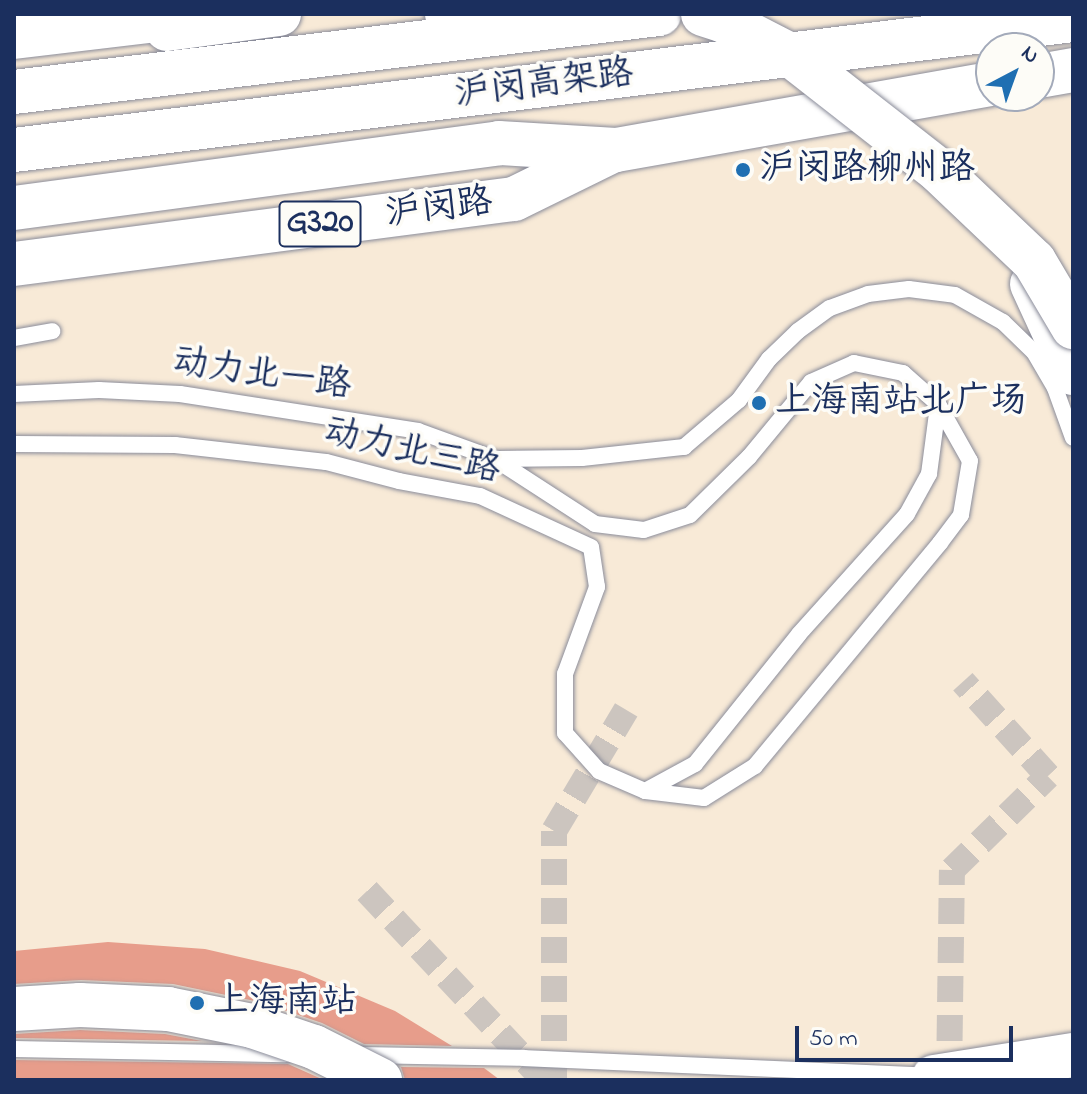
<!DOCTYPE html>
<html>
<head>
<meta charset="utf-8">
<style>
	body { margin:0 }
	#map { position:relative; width:1087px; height:1094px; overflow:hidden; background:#f8ead7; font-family:"Indie Flower","LXGW WenKai TC",sans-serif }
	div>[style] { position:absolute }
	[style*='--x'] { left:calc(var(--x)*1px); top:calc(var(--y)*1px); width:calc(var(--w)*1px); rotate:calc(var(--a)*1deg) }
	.building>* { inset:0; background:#e79d8b }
	.pedestrian-tunnel>* { height:26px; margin-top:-13px; transform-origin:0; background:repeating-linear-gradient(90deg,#ccc5bf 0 26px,transparent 0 39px) }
	.roads { filter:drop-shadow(0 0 2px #8a8c9a) drop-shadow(0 0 2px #8a8c9a) }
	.service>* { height:16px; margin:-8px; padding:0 8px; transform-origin:8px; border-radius:8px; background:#fff }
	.secondary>* { height:44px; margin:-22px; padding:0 22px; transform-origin:22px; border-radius:22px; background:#fff }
	.primary>* { height:44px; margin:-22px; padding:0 22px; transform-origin:22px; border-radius:22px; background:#fff }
	.trunk>* { height:44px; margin:-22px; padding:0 22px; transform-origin:22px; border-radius:22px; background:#fff }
	.bridges { filter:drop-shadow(0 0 2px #8a8c9a) drop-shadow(0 0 2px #8a8c9a) }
	.secondary-bridge>* { height:44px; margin:-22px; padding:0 22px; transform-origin:22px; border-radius:22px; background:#fff }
	.trunk-bridge>* { height:44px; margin:-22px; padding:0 22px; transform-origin:22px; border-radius:22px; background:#fff }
	.dots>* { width:22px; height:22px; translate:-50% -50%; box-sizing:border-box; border:4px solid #fdfcf7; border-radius:50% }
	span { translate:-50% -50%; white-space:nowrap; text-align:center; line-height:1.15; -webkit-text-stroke:7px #fdfcf7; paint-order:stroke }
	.shield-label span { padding:2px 6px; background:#fdfcf7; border:2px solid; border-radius:6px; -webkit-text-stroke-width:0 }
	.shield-label { font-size:34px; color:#1b2f5e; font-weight:700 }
	.street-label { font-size:36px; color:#1b2f5e }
	.poi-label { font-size:36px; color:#1b2f5e }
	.left { translate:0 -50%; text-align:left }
	.frame { position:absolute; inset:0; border:16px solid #1b2f5e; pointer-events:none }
	.north { position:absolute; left:975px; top:32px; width:80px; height:80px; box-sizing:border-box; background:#fdfcf7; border:2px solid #a3aaba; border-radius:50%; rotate:41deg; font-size:22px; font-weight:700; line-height:32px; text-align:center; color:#1b2f5e }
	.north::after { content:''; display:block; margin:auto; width:28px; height:36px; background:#1f6fb2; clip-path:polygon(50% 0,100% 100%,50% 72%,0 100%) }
	.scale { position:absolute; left:795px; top:1026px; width:218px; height:36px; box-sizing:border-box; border:4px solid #1b2f5e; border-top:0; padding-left:10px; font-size:24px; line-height:28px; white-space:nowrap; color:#1b2f5e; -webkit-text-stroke:6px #fdfcf7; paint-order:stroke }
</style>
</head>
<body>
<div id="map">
	<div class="building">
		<div style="clip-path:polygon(108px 942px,205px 949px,300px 971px,395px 1011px,452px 1046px,364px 1044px,322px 1023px,260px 1002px,173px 984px,81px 980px,14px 984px,14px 951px)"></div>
		<div style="clip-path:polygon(80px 1030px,165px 1034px,202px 1041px,14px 1038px,14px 1034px)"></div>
		<div style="clip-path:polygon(14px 1060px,288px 1064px,324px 1080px,14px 1080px)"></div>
		<div style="clip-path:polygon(401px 1067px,484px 1068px,500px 1080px,405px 1080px)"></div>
	</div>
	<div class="pedestrian-tunnel">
		<div style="--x:367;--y:891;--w:259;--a:46.9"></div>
		<div style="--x:554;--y:1080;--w:249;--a:-90"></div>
		<div style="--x:554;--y:831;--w:141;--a:-59.2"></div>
		<div style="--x:949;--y:1080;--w:210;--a:-89.2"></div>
		<div style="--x:952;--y:870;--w:134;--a:-44.4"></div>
		<div style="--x:1048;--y:776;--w:127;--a:-132.1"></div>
	</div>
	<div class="roads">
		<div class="service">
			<div style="--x:14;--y:338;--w:39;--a:-10"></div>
			<div style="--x:14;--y:394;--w:85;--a:-2.7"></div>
			<div style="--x:99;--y:390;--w:81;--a:2.8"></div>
			<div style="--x:180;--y:394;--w:241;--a:8.8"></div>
			<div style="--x:418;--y:431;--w:82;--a:20"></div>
			<div style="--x:495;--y:459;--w:119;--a:33"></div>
			<div style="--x:595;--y:524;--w:49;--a:7"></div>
			<div style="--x:644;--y:530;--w:48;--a:-18.1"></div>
			<div style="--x:690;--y:515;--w:83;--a:-44.5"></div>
			<div style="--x:749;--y:457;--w:97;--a:-50.4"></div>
			<div style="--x:811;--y:382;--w:47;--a:-23.8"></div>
			<div style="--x:854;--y:363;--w:50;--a:11.5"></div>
			<div style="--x:903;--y:373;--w:47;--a:41.5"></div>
			<div style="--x:938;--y:404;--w:65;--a:60.7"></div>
			<div style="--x:970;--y:461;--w:55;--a:99.5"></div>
			<div style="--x:961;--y:515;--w:35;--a:127"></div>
			<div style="--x:940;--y:543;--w:290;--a:129.7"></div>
			<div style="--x:755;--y:766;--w:60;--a:147.9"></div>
			<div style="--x:704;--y:798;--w:59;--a:-173.2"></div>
			<div style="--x:645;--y:791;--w:50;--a:-156.5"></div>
			<div style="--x:599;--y:771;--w:51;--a:-131.8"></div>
			<div style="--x:565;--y:733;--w:59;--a:-90"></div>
			<div style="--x:565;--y:674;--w:93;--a:-69.8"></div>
			<div style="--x:597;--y:587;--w:40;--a:-98.5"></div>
			<div style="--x:591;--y:547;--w:122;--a:-155.3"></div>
			<div style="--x:480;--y:496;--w:82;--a:-169.5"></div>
			<div style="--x:399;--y:481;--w:75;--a:-165.4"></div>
			<div style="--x:326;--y:462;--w:152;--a:-173.6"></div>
			<div style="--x:175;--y:445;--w:161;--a:-179.6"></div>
			<div style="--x:499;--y:459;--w:83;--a:-0.7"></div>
			<div style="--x:582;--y:458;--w:103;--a:-6.2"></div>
			<div style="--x:684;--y:447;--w:72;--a:-40.5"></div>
			<div style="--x:739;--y:400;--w:51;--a:-53.8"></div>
			<div style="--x:769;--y:359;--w:40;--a:-44"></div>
			<div style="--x:798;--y:331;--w:39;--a:-36"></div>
			<div style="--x:830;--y:308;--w:40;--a:-20.2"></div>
			<div style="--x:868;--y:294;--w:41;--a:-7"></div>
			<div style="--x:909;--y:289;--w:46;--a:7.4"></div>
			<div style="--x:955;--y:295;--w:55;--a:29.4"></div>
			<div style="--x:1003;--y:322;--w:43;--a:44.1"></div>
			<div style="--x:1034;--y:352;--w:42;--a:59.7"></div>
			<div style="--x:1055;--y:388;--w:53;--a:70.2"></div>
			<div style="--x:645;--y:791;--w:57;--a:-28.4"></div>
			<div style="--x:695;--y:764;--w:166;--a:-51.3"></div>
			<div style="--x:799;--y:634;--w:161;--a:-48"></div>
			<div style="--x:907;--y:514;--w:46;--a:-61.2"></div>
			<div style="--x:929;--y:474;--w:69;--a:-82.5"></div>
			<div style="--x:14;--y:1049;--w:271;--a:1.1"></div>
			<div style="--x:360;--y:1055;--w:164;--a:1"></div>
			<div style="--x:524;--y:1058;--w:409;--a:2.5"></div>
		</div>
		<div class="secondary">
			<div style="--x:167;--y:29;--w:113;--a:-7.6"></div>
			<div style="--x:1032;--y:284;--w:98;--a:65.3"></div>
			<div style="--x:934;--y:1077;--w:141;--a:-9"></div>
		</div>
		<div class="primary">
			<div style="--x:447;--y:14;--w:46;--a:5"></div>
			<div style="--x:14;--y:37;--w:193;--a:-6.8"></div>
			<div style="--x:1039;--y:76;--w:35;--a:-10"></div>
			<div style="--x:14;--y:208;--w:489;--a:-7.6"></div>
			<div style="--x:499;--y:143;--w:117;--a:3.4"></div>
			<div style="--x:616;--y:150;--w:381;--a:-10"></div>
			<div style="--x:14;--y:264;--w:504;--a:-7.41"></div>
			<div style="--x:514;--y:199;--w:109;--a:-26.1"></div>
		</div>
		<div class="trunk">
			<div style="--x:14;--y:92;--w:650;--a:-6.9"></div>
		</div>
	</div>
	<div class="bridges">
		<div class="secondary-bridge">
			<div style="--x:703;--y:14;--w:22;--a:18"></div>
			<div style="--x:724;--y:21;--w:76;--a:27.2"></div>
			<div style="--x:792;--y:56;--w:187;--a:38"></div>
			<div style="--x:939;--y:171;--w:131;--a:43.5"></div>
			<div style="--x:1034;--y:261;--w:77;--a:59.4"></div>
			<div style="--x:14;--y:1009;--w:66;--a:-3.5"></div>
			<div style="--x:80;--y:1005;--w:88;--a:2.6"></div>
			<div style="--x:168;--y:1009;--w:86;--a:11.4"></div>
			<div style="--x:252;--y:1026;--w:65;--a:18.7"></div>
			<div style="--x:314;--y:1047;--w:74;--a:26.6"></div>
		</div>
		<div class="trunk-bridge">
			<div style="--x:14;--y:150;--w:1067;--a:-7"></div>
		</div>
	</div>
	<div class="dots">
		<div style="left:743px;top:170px;background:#1f6fb2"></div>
		<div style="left:759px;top:403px;background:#1f6fb2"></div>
		<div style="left:197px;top:1003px;background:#1f6fb2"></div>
	</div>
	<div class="shield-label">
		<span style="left:320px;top:224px">G320</span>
	</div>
	<div class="street-label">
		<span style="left:544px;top:85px;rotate:-7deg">沪闵高架路</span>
		<span style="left:439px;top:209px;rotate:-7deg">沪闵路</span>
		<span style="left:262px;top:375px;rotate:8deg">动力北一路</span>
		<span style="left:412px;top:452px;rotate:13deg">动力北三路</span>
	</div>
	<div class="poi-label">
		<span class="left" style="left:759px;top:170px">沪闵路柳州路</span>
		<span class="left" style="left:775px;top:403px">上海南站北广场</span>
		<span class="left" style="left:213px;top:1003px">上海南站</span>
	</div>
	<div class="frame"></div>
	<div class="north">N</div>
	<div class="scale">50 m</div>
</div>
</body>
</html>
